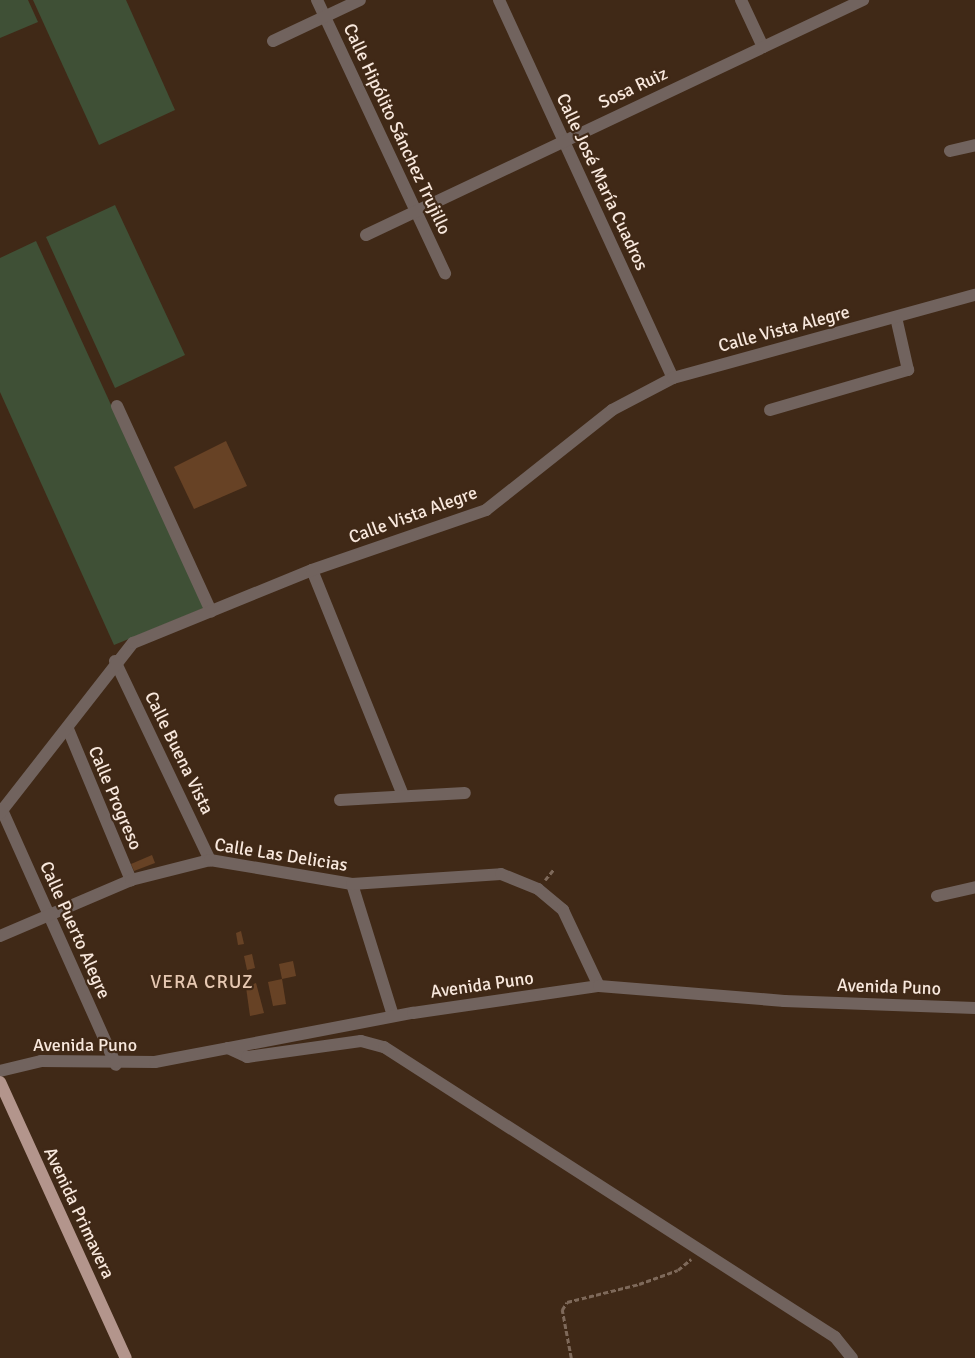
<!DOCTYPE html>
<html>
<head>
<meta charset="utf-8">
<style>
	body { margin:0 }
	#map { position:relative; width:975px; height:1358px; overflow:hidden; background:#402917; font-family:Signika,sans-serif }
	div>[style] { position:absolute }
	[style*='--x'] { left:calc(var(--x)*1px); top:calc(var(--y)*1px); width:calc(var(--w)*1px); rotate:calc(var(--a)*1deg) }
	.green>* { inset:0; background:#3f5036 }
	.building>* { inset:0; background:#674225 }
	.path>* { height:2.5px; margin-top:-1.25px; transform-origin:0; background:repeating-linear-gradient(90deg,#7e695a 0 5px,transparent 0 7.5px) }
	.minor>* { height:12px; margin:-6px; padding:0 6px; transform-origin:6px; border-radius:6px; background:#71635e }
	.major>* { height:12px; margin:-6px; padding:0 6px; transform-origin:6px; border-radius:6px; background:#b3958c }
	span { translate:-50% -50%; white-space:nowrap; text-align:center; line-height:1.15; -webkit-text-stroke:4.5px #402917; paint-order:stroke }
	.street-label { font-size:18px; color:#f8e8dd }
	.neighbourhood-label { font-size:19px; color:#e6c8b2; letter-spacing:1px }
</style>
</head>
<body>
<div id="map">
	<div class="green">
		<div style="clip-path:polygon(0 0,28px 0,38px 22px,0 38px)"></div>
		<div style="clip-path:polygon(33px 0,126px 0,175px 110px,99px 145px)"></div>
		<div style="clip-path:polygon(115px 205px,185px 355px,115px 388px,46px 237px)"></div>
		<div style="clip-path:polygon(36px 241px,204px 608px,114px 645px,0 392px,0 258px)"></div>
	</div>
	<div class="building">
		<div style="clip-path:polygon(226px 441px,247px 486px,194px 509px,174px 467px)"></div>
		<div style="clip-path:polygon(152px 855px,155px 863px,134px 871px,131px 864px)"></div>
		<div style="clip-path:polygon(241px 931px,244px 944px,238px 945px,236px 933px)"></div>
		<div style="clip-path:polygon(252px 954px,255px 968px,247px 970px,244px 956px)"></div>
		<div style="clip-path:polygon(293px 961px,296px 976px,282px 979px,279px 964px)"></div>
		<div style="clip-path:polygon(282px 979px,286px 1004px,273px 1006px,268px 982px)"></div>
		<div style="clip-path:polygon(256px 983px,264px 1013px,250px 1016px,246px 987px)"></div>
	</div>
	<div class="path">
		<div style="--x:545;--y:880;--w:13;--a:-51"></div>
		<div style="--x:571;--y:1358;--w:49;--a:-100.6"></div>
		<div style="--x:562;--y:1310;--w:9;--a:-58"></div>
		<div style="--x:567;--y:1302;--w:74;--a:-14"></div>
		<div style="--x:639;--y:1284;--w:41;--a:-19.7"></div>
		<div style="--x:678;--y:1270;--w:17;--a:-40"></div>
	</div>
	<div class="minor">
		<div style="--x:317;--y:0;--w:302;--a:64.9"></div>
		<div style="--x:499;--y:0;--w:416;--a:65.3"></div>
		<div style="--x:741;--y:0;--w:52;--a:64.9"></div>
		<div style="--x:273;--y:41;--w:96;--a:-25.2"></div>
		<div style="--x:950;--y:151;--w:26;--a:-13"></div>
		<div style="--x:366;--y:235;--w:550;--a:-25.31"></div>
		<div style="--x:117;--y:406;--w:226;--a:65.4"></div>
		<div style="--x:770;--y:410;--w:144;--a:-16.2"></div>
		<div style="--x:908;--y:370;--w:54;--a:-102.8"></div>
		<div style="--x:312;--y:570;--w:240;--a:68"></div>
		<div style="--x:115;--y:661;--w:221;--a:64.5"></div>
		<div style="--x:68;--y:729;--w:164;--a:67.4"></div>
		<div style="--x:340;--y:800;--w:125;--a:-3.2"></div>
		<div style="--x:2;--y:810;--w:279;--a:65.9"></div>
		<div style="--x:0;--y:813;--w:216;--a:-52"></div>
		<div style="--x:133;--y:643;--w:193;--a:-22.2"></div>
		<div style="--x:312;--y:570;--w:184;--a:-19"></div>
		<div style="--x:486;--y:510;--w:161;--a:-38.4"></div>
		<div style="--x:612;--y:410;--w:69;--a:-27.7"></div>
		<div style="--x:673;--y:378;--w:313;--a:-15.4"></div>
		<div style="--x:352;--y:884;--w:138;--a:72.7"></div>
		<div style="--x:937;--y:896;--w:39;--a:-13"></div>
		<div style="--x:0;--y:936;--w:142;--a:-23.1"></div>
		<div style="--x:131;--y:880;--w:81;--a:-14.2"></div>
		<div style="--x:210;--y:860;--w:144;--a:9.6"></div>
		<div style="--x:352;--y:884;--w:149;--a:-3.8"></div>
		<div style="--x:501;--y:874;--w:40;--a:22"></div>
		<div style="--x:538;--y:889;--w:33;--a:40"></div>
		<div style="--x:563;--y:910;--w:84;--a:64.7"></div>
		<div style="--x:228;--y:1048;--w:21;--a:25"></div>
		<div style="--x:247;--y:1057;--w:115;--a:-8"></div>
		<div style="--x:361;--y:1041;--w:24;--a:15"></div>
		<div style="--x:384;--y:1047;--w:536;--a:32.74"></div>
		<div style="--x:835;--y:1337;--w:27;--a:51"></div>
		<div style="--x:0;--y:1071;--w:42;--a:-13.7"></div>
		<div style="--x:41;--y:1061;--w:114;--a:0.5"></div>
		<div style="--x:155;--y:1062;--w:263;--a:-10.8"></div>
		<div style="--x:413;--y:1013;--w:188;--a:-8.3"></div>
		<div style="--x:599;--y:986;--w:186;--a:4.6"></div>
		<div style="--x:784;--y:1001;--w:191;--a:2.1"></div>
	</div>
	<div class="major">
		<div style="--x:0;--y:1082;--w:303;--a:65.5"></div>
	</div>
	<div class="street-label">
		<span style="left:633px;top:88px;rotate:-25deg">Sosa Ruiz</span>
		<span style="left:397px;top:129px;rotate:65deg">Calle Hipólito Sánchez Trujillo</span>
		<span style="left:602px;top:182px;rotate:65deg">Calle José María Cuadros</span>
		<span style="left:784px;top:329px;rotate:-15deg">Calle Vista Alegre</span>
		<span style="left:413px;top:515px;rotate:-20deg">Calle Vista Alegre</span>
		<span style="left:179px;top:753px;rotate:64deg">Calle Buena Vista</span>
		<span style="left:115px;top:798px;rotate:67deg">Calle Progreso</span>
		<span style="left:281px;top:855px;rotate:9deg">Calle Las Delicias</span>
		<span style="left:75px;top:930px;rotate:66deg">Calle Puerto Alegre</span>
		<span style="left:482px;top:985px;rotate:-8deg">Avenida Puno</span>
		<span style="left:889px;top:987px;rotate:2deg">Avenida Puno</span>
		<span style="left:85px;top:1045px">Avenida Puno</span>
		<span style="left:79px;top:1213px;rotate:65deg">Avenida Primavera</span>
	</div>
	<div class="neighbourhood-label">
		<span style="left:202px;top:983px">VERA CRUZ</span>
	</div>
</div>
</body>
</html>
